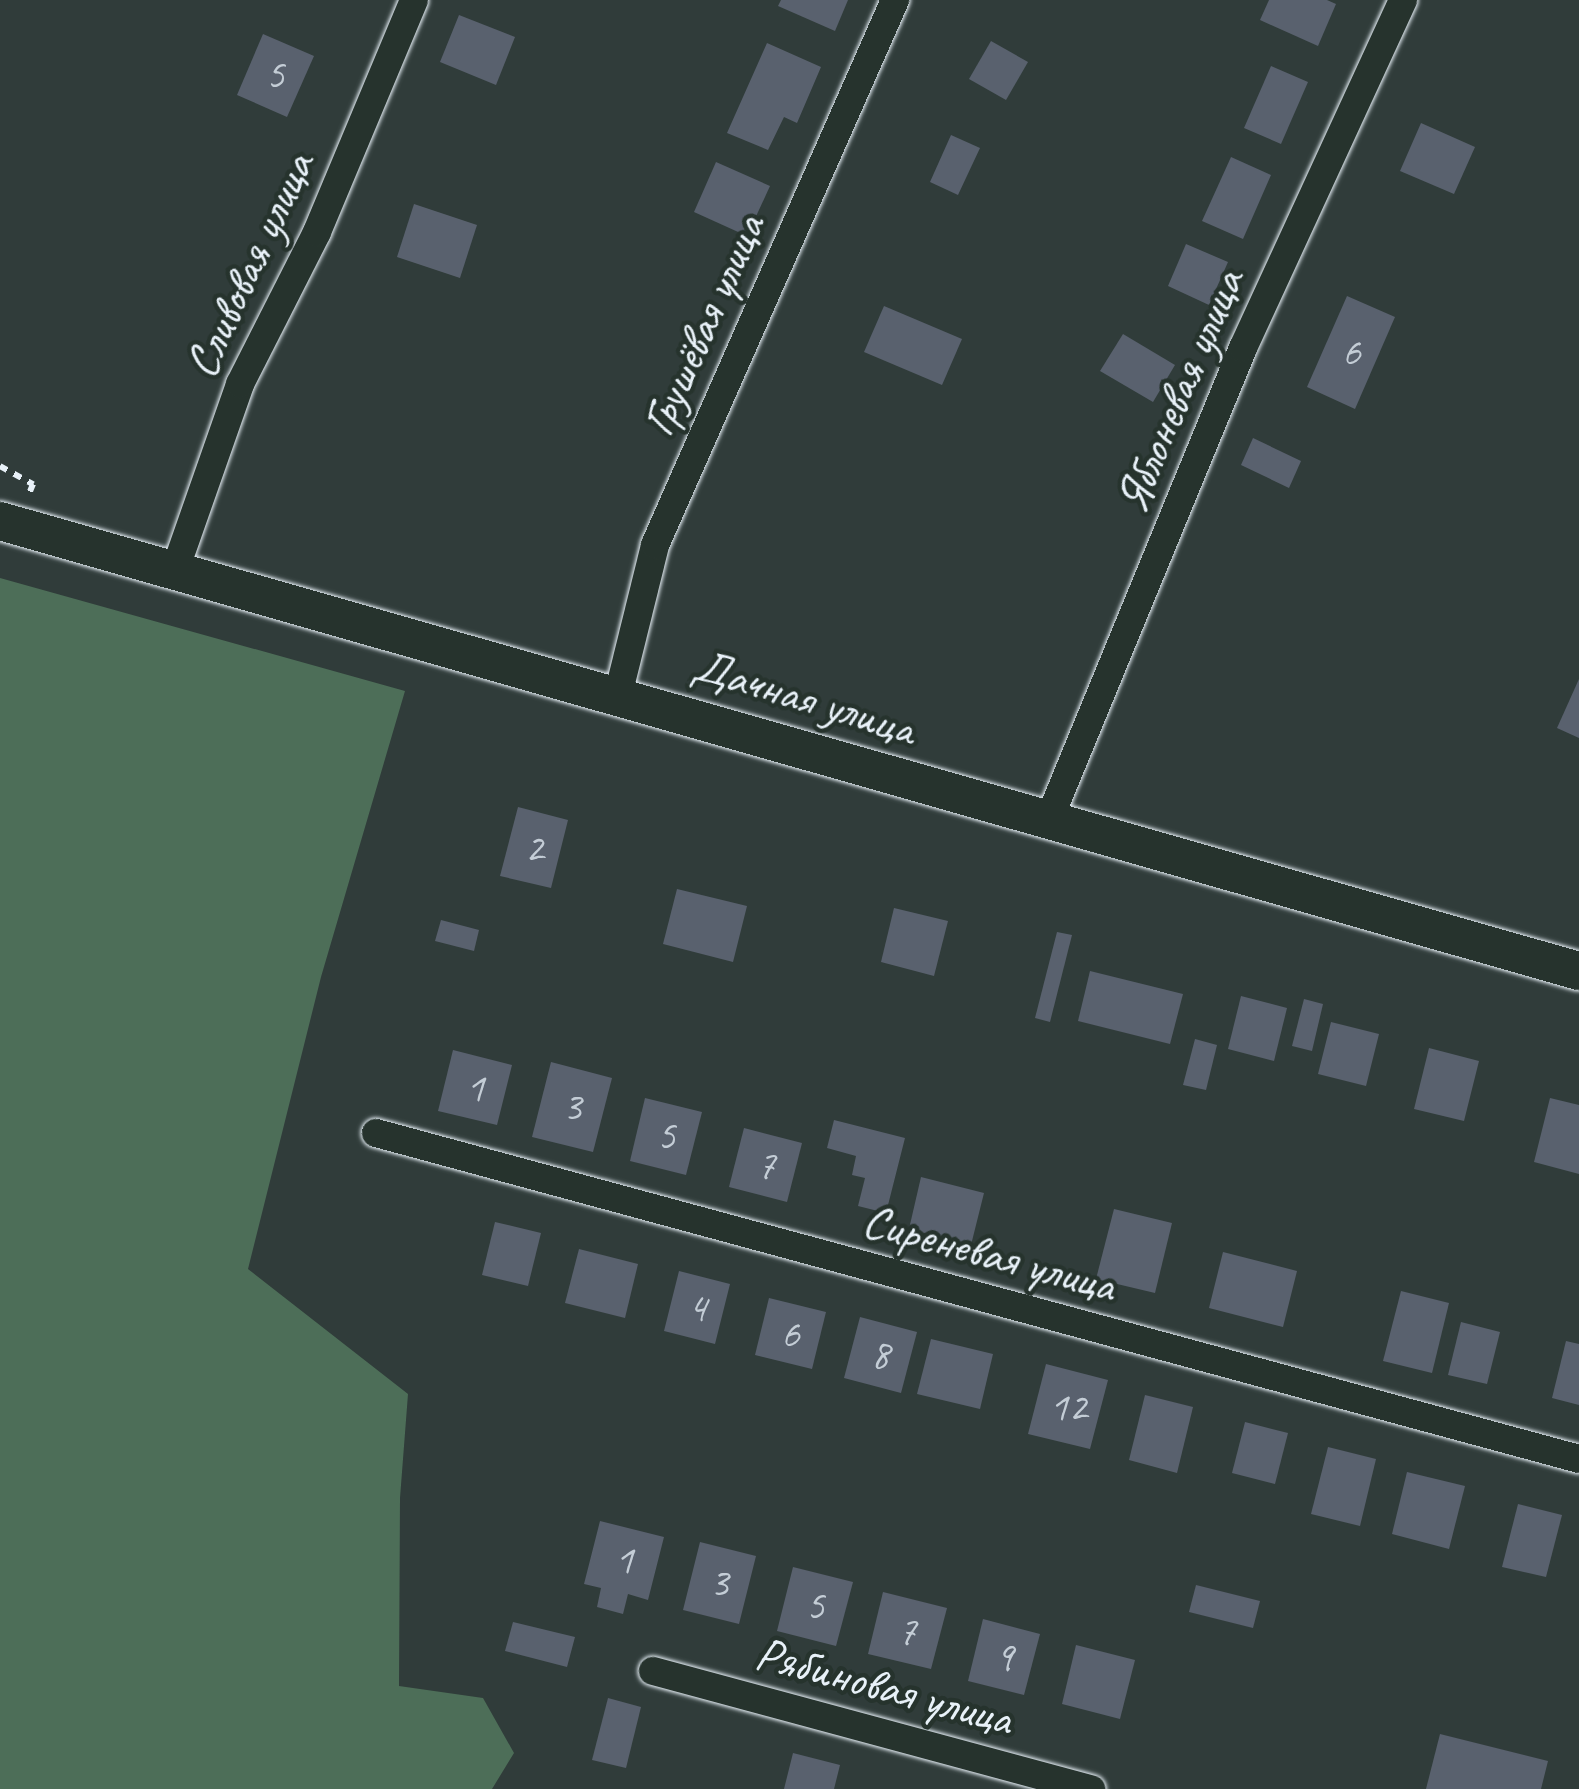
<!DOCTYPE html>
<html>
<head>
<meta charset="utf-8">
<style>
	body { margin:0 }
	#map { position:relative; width:1579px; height:1789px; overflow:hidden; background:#303c3a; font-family:Caveat,sans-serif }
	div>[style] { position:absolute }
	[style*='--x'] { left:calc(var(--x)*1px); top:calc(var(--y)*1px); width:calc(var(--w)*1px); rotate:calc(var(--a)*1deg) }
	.green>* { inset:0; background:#4d6e58 }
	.building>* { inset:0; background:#59616e }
	.path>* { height:6px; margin-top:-3px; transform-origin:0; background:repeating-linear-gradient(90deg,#e8f1f8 0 8px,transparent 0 16px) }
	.roads { filter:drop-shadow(0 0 2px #e8f1f8) drop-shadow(0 0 2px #e8f1f8) }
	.minor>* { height:28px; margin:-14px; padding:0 14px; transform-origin:14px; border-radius:14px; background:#26332d }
	.secondary>* { height:38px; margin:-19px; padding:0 19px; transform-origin:19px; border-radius:19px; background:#26332d }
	span { translate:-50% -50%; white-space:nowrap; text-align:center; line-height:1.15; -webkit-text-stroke:9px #26332d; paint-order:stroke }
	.number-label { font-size:42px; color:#c4cdd6 }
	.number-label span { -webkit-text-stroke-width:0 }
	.street-label { font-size:48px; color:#e8f1f8 }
</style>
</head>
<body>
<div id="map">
	<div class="green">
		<div style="clip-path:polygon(0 578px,405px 691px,321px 977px,248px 1269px,408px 1394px,400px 1498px,399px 1686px,483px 1698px,514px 1753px,492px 1789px,0 1789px)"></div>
	</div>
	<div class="building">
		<div style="clip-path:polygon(781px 0,848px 0,835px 31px,778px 6px)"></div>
		<div style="clip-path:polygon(1269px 0,1327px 0,1336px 4px,1318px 46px,1260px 20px)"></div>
		<div style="clip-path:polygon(459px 15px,515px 37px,496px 85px,440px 62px)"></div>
		<div style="clip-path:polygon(263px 34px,314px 56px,287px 117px,237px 95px)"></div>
		<div style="clip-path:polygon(991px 41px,1028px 62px,1006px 100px,969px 79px)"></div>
		<div style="clip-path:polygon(767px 43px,821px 67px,797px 123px,784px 117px,768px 150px,727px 133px)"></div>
		<div style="clip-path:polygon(1271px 66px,1308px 82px,1281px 144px,1244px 128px)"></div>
		<div style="clip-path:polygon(1421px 123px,1475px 147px,1454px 194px,1400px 171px)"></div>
		<div style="clip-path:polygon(951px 135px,980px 148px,958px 195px,930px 182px)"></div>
		<div style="clip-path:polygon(1231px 157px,1271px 175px,1243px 239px,1202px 221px)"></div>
		<div style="clip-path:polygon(716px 162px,770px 186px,747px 236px,694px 212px)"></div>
		<div style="clip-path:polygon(414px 204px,477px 225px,460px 278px,397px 257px)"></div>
		<div style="clip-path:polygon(1186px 244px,1228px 262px,1209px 305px,1168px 286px)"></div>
		<div style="clip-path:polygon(1347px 296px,1395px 317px,1355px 409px,1307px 387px)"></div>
		<div style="clip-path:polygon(884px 306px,962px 339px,942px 385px,864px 352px)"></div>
		<div style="clip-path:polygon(1123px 334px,1175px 365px,1153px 402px,1100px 371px)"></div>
		<div style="clip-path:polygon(1253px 438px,1301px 461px,1289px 488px,1241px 465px)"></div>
		<div style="clip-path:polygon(1579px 679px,1579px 738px,1557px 728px)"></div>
		<div style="clip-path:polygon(518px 807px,568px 820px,551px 888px,500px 876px)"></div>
		<div style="clip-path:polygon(677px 889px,747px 906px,733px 962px,663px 944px)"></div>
		<div style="clip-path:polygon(894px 908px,948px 921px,934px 976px,881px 962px)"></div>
		<div style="clip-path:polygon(441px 920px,479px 930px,474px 951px,435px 941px)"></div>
		<div style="clip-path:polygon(1057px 932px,1072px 935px,1050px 1022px,1035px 1018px)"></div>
		<div style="clip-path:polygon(1090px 971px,1183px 994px,1170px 1044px,1078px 1021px)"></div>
		<div style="clip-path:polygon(1241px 996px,1287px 1008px,1274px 1061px,1228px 1049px)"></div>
		<div style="clip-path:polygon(1304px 999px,1323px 1004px,1312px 1051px,1292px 1046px)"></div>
		<div style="clip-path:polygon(1331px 1022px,1379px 1034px,1366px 1086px,1318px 1074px)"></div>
		<div style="clip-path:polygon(1195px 1039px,1217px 1045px,1206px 1090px,1183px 1085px)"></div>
		<div style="clip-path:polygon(1429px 1048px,1479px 1061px,1464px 1121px,1414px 1109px)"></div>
		<div style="clip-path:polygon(453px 1050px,512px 1065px,497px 1125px,438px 1111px)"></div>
		<div style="clip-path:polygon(551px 1062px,612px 1078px,593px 1152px,532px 1137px)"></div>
		<div style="clip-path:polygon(645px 1098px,702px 1112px,686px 1175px,630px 1161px)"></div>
		<div style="clip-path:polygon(1550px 1098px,1579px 1105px,1579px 1174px,1534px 1162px)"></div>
		<div style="clip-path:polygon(834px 1120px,905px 1138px,886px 1213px,858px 1206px,865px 1178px,852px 1175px,856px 1156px,827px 1148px)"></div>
		<div style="clip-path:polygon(744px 1128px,802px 1143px,787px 1202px,729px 1187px)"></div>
		<div style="clip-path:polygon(921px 1177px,984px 1193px,971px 1245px,909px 1229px)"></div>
		<div style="clip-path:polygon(1114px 1209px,1172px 1223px,1155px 1293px,1096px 1279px)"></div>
		<div style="clip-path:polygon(495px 1222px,541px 1233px,528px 1286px,482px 1275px)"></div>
		<div style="clip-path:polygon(579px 1249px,638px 1264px,625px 1318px,565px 1303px)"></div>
		<div style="clip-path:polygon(1223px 1252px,1297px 1271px,1283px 1327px,1209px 1308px)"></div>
		<div style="clip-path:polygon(679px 1271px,730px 1284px,715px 1344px,664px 1331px)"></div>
		<div style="clip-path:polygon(1401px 1291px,1449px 1303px,1432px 1373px,1383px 1361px)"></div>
		<div style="clip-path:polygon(769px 1298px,826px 1312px,812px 1369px,755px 1355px)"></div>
		<div style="clip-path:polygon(860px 1317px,917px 1332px,901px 1393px,844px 1378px)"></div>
		<div style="clip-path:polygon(1461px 1322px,1500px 1332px,1487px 1384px,1448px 1375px)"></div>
		<div style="clip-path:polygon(931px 1339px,993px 1354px,980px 1409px,917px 1394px)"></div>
		<div style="clip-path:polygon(1566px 1341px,1579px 1344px,1579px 1405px,1552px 1398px)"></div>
		<div style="clip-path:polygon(1046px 1364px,1108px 1380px,1090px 1449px,1028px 1434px)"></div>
		<div style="clip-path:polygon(1145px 1395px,1193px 1407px,1177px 1473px,1129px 1460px)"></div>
		<div style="clip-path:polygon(1245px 1422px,1288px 1433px,1275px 1484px,1232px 1473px)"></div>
		<div style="clip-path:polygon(1328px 1447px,1376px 1459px,1360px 1526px,1311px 1514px)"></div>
		<div style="clip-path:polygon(1407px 1472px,1465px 1486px,1449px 1549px,1392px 1534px)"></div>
		<div style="clip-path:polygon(1518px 1504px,1562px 1515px,1546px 1577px,1502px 1567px)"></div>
		<div style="clip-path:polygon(600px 1521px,664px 1537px,648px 1600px,628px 1594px,623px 1614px,597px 1607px,601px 1588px,584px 1584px)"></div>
		<div style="clip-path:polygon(700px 1542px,756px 1556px,739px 1624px,683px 1610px)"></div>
		<div style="clip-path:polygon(793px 1567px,853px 1582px,836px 1646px,777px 1631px)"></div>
		<div style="clip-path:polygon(1196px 1585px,1260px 1601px,1253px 1628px,1189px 1612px)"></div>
		<div style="clip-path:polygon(883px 1592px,947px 1608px,931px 1669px,868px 1654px)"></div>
		<div style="clip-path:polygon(983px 1619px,1040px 1634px,1024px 1695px,968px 1681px)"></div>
		<div style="clip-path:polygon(513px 1622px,575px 1637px,567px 1667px,505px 1651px)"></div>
		<div style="clip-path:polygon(1076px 1645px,1135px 1660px,1120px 1719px,1062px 1704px)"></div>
		<div style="clip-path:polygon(608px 1698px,641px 1707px,626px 1768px,592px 1760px)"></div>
		<div style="clip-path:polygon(1440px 1734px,1548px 1761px,1541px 1789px,1426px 1789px)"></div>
		<div style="clip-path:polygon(793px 1753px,840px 1765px,834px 1789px,784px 1789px)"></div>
	</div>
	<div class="path">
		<div style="--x:0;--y:466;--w:38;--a:29"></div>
		<div style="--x:33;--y:484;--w:11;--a:112"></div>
	</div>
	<div class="roads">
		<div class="minor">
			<div style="--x:175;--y:570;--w:197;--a:-70.7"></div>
			<div style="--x:240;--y:384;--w:170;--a:-63.1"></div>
			<div style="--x:317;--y:232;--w:251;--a:-67.3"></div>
			<div style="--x:618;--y:695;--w:154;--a:-76.1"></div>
			<div style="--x:655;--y:545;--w:596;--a:-66.23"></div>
			<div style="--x:1048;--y:822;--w:513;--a:-67.64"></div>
			<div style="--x:1243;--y:348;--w:383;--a:-65.3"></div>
			<div style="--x:376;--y:1133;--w:1246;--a:15.16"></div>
			<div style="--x:653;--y:1671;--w:454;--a:15.1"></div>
		</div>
		<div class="secondary">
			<div style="--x:0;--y:521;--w:1642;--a:15.91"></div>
		</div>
	</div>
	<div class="number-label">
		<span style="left:275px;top:75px">5</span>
		<span style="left:1351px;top:352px">6</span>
		<span style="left:534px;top:848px">2</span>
		<span style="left:475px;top:1088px">1</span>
		<span style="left:572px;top:1107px">3</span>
		<span style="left:666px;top:1136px">5</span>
		<span style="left:766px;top:1165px">7</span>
		<span style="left:697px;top:1308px">4</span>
		<span style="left:790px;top:1334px">6</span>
		<span style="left:880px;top:1355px">8</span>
		<span style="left:1068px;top:1407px">12</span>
		<span style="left:624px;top:1560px">1</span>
		<span style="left:719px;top:1583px">3</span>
		<span style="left:815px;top:1606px">5</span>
		<span style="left:907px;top:1631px">7</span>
		<span style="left:1004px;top:1657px">9</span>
	</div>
	<div class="street-label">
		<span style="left:249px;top:265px;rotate:-65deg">Сливовая улица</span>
		<span style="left:703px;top:325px;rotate:-66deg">Грушёвая улица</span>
		<span style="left:1179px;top:391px;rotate:-67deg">Яблоневая улица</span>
		<span style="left:804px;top:697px;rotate:17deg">Дачная улица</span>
		<span style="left:989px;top:1253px;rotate:15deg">Сиреневая улица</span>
		<span style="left:884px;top:1686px;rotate:15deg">Рябиновая улица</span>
	</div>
</div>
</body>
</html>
